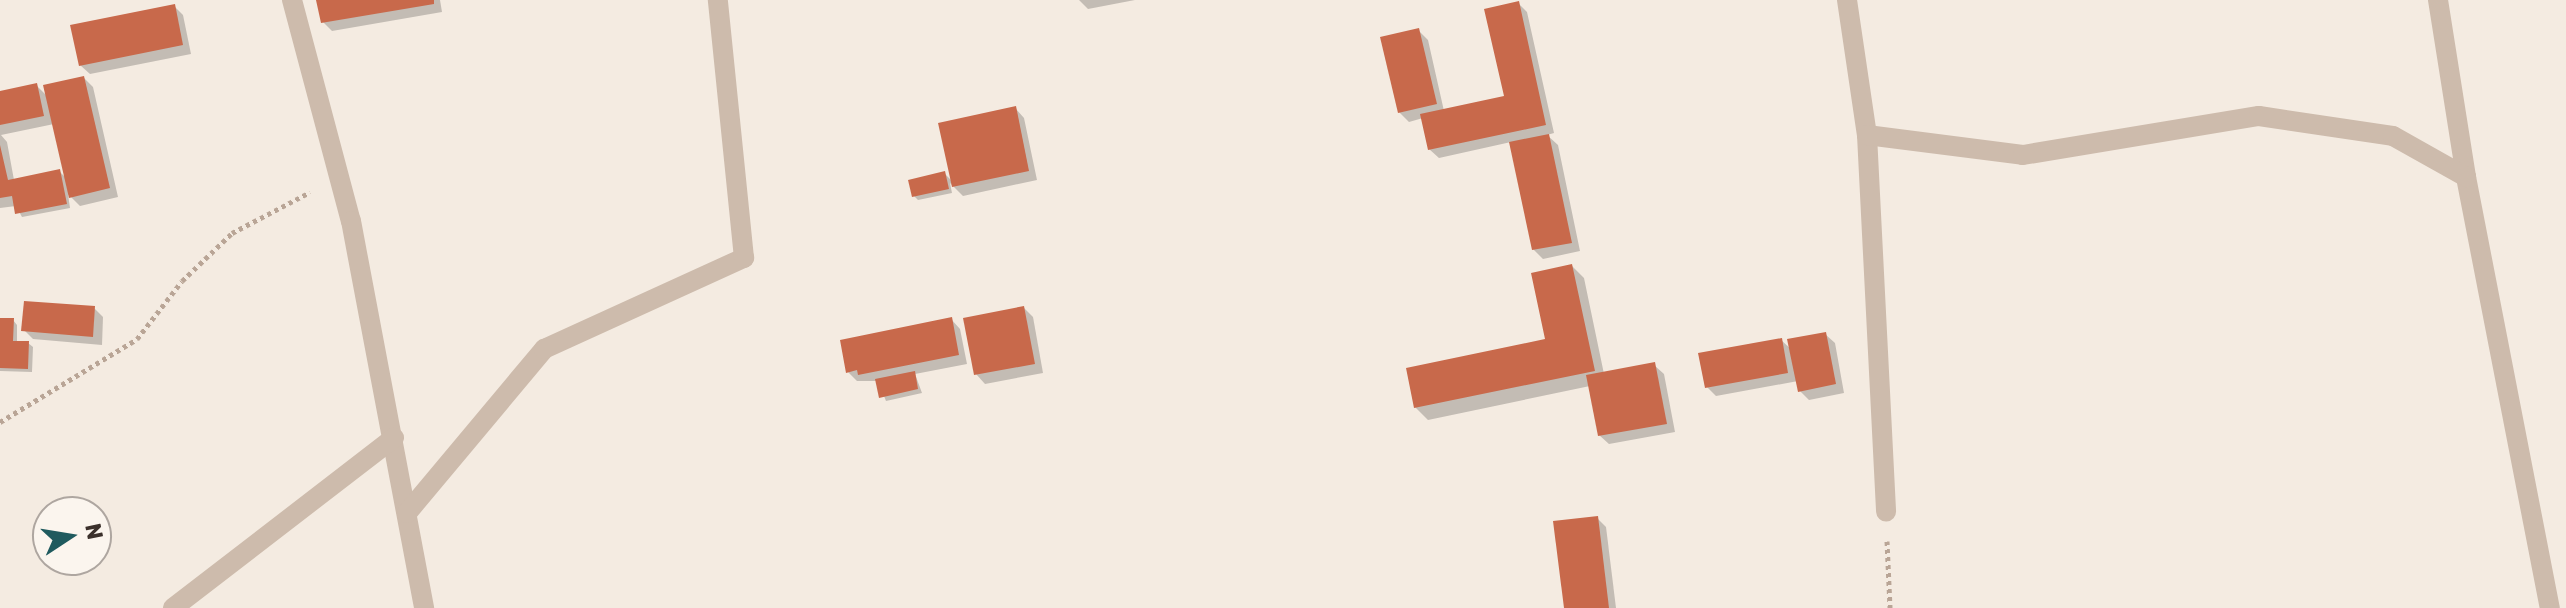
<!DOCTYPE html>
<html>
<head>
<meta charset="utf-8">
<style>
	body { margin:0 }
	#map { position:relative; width:2566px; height:608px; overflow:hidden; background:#f4ebe1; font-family:Rubik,sans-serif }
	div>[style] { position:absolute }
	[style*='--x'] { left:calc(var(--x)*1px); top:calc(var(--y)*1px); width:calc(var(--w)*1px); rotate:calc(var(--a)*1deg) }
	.shadow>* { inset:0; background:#0003 }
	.building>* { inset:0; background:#c8694b }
	.path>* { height:5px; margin-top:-2.5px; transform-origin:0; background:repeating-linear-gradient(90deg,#b9a596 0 4px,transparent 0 8px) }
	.street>* { height:20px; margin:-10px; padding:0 10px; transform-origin:10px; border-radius:10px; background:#cdbbac }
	span { translate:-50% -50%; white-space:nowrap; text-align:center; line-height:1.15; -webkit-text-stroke:8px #fbf5ee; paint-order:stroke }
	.north { position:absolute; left:32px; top:496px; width:80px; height:80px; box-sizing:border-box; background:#fbf5ee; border:2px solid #aea6a0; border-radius:50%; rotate:78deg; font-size:22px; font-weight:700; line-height:32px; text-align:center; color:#3b302b }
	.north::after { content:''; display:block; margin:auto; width:28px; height:36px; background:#1f5a5e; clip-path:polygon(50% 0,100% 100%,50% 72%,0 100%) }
</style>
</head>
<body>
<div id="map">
	<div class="shadow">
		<div style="clip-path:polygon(318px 0,440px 0,442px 12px,332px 31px,323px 22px)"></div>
		<div style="clip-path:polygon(1079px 0,1135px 0,1088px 9px)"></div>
		<div style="clip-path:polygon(1518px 3px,1527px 12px,1554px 133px,1547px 135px,1558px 145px,1580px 251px,1543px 259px,1533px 249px,1511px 142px,1439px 158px,1429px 149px,1423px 118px,1409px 122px,1399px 112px,1418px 30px,1428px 40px,1444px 111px,1507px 97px)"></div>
		<div style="clip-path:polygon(174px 6px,183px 15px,191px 54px,90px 74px,80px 65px)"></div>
		<div style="clip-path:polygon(evenodd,84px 78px,93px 87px,118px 197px,80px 206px,68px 194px,70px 208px,22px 217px,16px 206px,0 208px,0 93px,36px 85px,48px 97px,84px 78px,54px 124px,66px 178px,60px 172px,14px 180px,7px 142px,1px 135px,54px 124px)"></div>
		<div style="clip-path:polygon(1015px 108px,1024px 118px,1037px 180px,963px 196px,950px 183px,952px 193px,918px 200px,914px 196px,944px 173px,953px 182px)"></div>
		<div style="clip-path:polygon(1572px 266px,1584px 278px,1604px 374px,1654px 365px,1664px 374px,1675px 432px,1609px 444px,1599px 435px,1590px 386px,1428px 420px,1415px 407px,1548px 341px)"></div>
		<div style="clip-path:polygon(94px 308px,103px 317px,102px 345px,33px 339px,24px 330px)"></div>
		<div style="clip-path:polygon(1024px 308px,1033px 317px,1043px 373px,985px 384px,976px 374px)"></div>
		<div style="clip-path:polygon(951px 319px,960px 329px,967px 364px,915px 374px,922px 393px,886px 401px,878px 381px,857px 381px,848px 372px)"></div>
		<div style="clip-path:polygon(0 320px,13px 320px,17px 325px,17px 343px,28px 343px,33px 347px,32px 372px,0 371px)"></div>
		<div style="clip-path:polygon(1825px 334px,1835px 343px,1844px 393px,1809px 400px,1800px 391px,1798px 381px,1716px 396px,1707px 387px,1781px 340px,1792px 350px)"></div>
		<div style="clip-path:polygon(1597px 518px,1606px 527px,1616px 608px,1566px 608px)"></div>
	</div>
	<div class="building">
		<div style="clip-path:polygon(316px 0,434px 0,434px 4px,321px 23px)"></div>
		<div style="clip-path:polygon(1519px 1px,1546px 125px,1428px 150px,1420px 114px,1504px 96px,1484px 9px)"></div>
		<div style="clip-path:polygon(175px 4px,183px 45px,79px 66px,70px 25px)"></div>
		<div style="clip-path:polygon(1419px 28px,1437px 104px,1398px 113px,1380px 37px)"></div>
		<div style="clip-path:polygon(84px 76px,110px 188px,69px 198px,43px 85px)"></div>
		<div style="clip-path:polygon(37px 83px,44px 116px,0 125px,0 91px)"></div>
		<div style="clip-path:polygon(1016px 106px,1029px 171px,952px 187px,938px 123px)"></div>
		<div style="clip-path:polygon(1549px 134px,1572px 243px,1532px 250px,1509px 142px)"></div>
		<div style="clip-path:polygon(0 145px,8px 180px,60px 169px,67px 204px,15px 214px,12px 196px,0 198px)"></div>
		<div style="clip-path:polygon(945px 171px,949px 189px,912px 197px,908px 180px)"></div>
		<div style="clip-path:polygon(1572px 264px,1595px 371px,1414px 408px,1406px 368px,1545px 339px,1531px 273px)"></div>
		<div style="clip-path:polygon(24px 301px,95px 306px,93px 337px,21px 331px)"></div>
		<div style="clip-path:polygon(1024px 306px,1035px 364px,974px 375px,963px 318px)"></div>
		<div style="clip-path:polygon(952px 317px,959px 355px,858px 375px,857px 370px,846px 373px,840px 340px)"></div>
		<div style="clip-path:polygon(0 318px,14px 318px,13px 341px,29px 341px,28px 369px,0 368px)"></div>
		<div style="clip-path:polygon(1826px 332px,1836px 384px,1798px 392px,1787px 339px)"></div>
		<div style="clip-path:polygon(1782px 338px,1788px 373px,1705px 388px,1698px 353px)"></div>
		<div style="clip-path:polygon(1655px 362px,1667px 424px,1598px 436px,1586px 375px)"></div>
		<div style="clip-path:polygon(915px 371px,918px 389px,879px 398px,875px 379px)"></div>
		<div style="clip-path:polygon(1598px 516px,1609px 608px,1564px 608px,1553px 521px)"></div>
	</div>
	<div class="path">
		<div style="--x:0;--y:422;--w:160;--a:-31.2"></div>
		<div style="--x:137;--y:339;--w:73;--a:-52.2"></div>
		<div style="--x:182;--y:281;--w:69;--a:-43.8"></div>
		<div style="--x:232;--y:233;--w:88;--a:-27.7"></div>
		<div style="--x:1887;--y:541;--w:67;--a:87.4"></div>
	</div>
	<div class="street">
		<div style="--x:292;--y:0;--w:229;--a:75.1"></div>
		<div style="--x:351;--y:221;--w:394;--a:79.3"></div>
		<div style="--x:1847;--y:0;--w:136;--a:81.6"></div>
		<div style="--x:1867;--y:135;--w:377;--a:87.1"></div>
		<div style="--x:2438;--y:0;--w:179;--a:81"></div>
		<div style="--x:2466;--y:177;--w:439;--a:79"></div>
		<div style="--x:1867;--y:135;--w:157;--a:7.3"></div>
		<div style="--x:2023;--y:155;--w:239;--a:-9.4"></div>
		<div style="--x:2259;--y:116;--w:135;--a:8.5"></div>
		<div style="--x:2393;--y:136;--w:84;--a:29.3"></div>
		<div style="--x:407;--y:513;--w:214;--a:-50.1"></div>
		<div style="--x:544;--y:349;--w:220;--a:-24.5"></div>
		<div style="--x:744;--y:258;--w:259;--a:-95.8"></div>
		<div style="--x:173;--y:608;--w:279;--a:-37.6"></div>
	</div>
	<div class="north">N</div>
</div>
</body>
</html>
